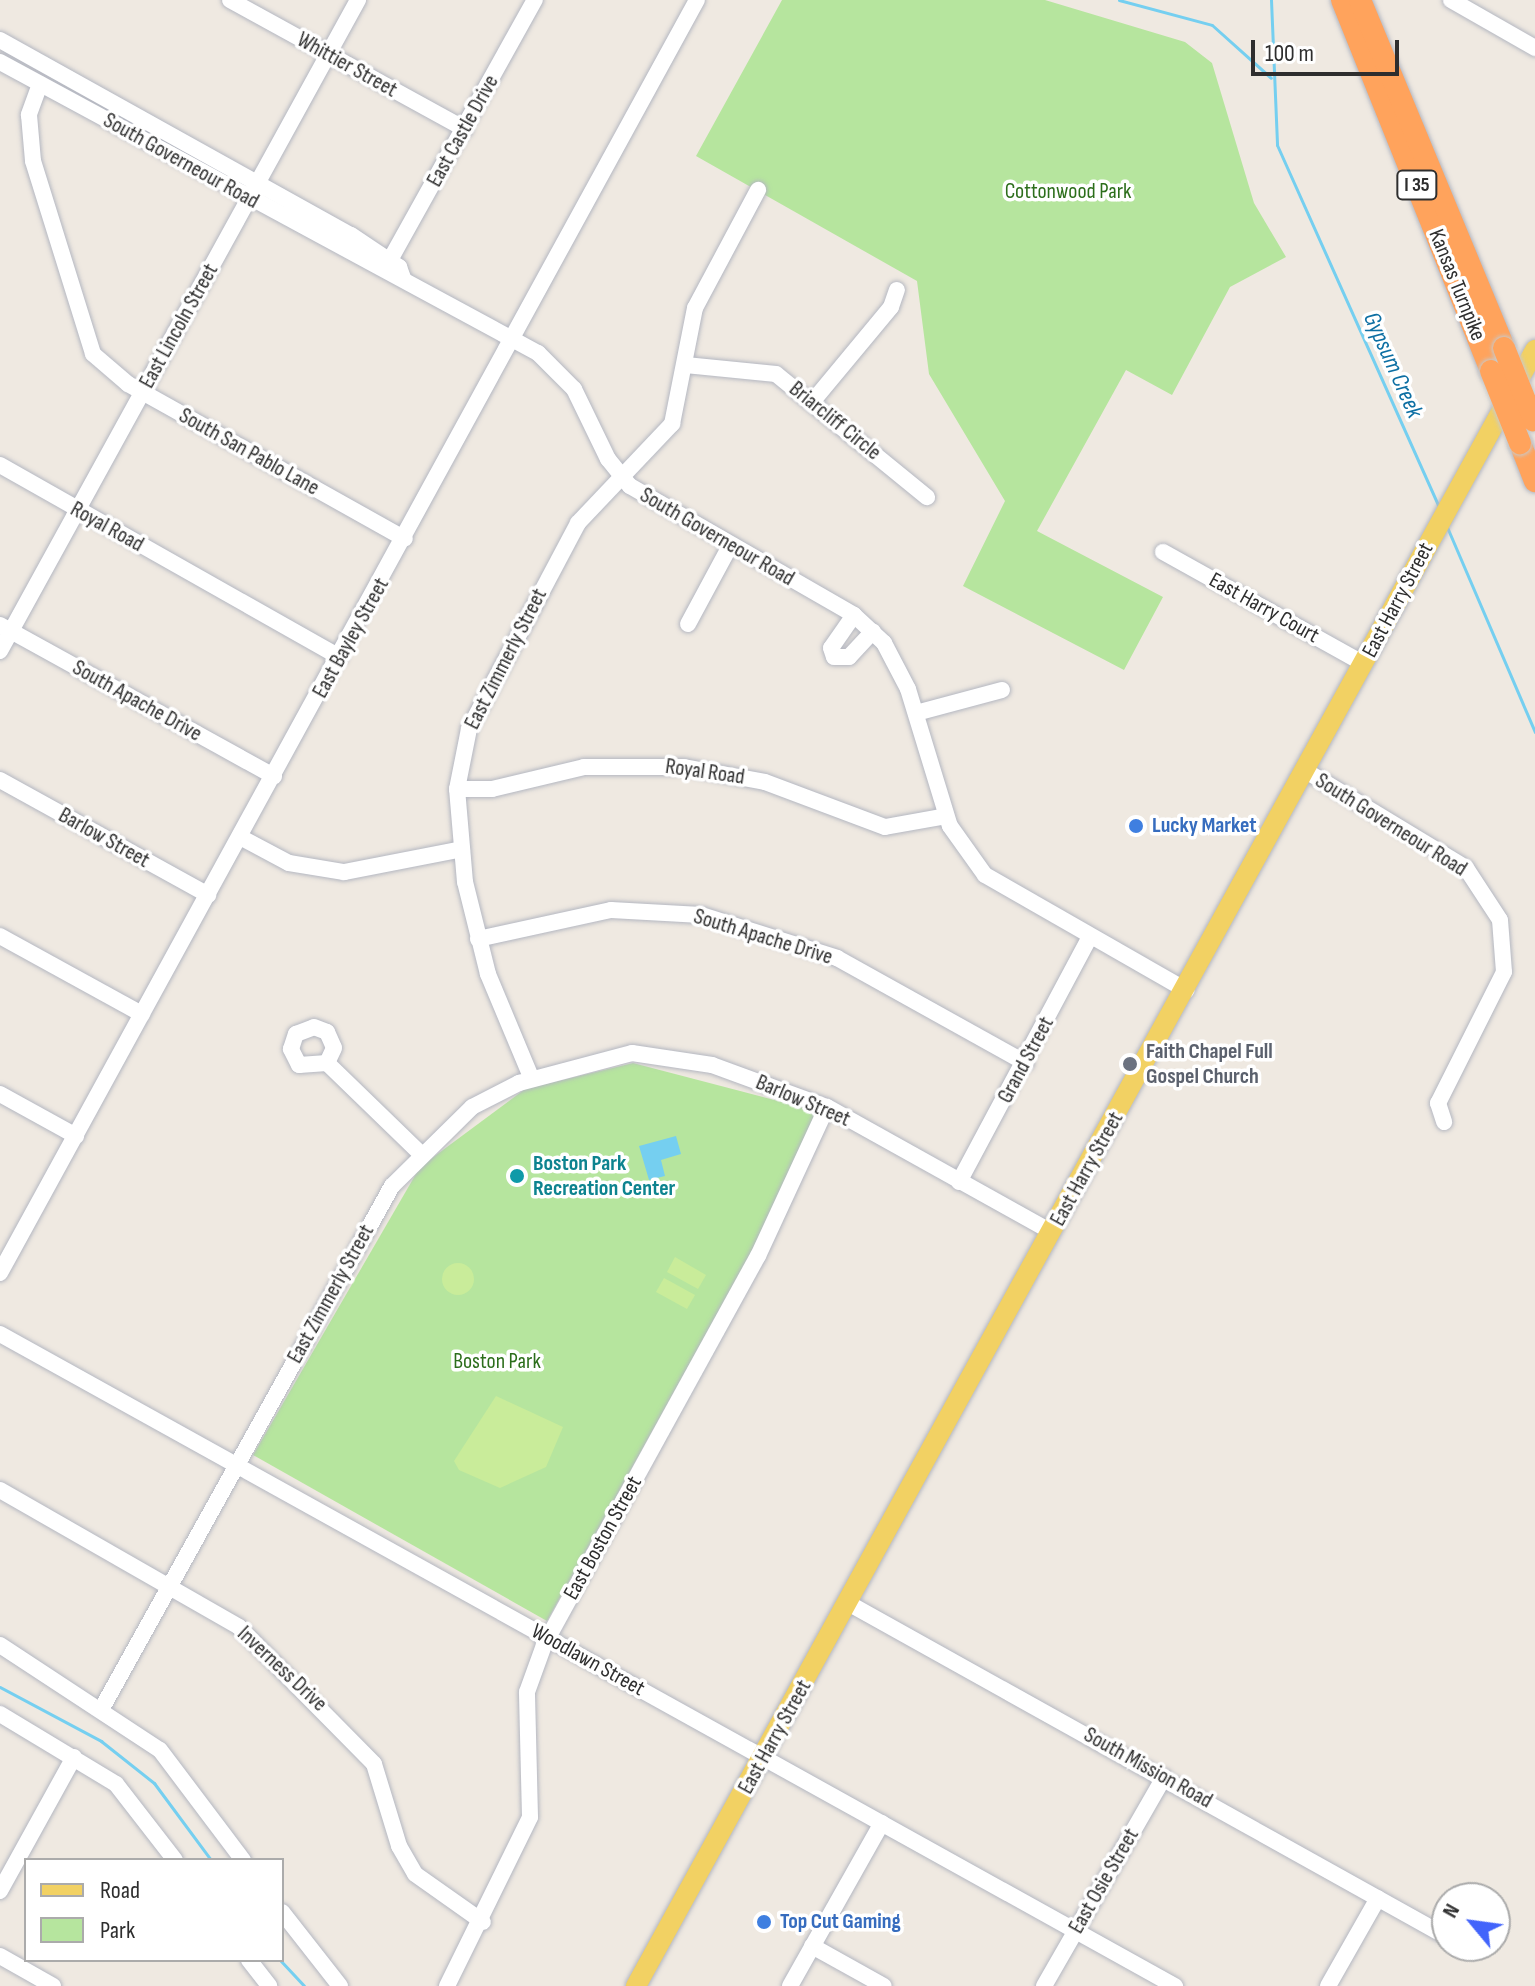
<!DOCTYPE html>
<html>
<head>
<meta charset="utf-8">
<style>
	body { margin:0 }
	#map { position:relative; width:1535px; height:1986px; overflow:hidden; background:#efe9e1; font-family:"Sofia Sans Condensed",sans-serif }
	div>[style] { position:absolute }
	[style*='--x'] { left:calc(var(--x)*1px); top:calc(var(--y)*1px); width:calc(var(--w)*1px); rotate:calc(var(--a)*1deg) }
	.green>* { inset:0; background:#b6e59e }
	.pitch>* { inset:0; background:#c9ec9a }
	.round { border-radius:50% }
	.water>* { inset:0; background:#75cff0 }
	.stream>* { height:3px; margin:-1.5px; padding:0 1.5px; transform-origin:1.5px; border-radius:1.5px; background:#75cff0 }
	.roads { filter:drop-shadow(0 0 2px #b4b7c1) drop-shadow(0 0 2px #b4b7c1) }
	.minor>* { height:16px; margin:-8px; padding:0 8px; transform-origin:8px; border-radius:8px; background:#fff }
	.major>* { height:20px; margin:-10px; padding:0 10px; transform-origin:10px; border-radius:10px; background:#f2d163 }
	.highway>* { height:22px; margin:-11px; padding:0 11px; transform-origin:11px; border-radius:11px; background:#ffa35c }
	.bridges { filter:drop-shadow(0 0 2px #c9c9c9) drop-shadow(0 0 2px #c9c9c9) }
	.highway-bridge>* { height:22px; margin:-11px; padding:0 11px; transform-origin:11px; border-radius:11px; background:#ffa35c }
	.dots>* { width:22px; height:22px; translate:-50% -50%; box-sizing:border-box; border:4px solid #fff; border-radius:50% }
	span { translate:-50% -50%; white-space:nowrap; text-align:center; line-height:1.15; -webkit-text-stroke:7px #fff; paint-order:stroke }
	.shield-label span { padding:2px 6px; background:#fff; border:2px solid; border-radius:6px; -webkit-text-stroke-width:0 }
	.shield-label { font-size:20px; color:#2e2e2e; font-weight:700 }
	.street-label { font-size:22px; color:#2e2e2e }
	.park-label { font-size:22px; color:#2c6e1b }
	.shop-label { font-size:22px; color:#366cbe; font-weight:700 }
	.left { translate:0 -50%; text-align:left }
	.worship-label { font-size:22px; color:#5b616d; font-weight:700 }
	.culture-label { font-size:22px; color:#0d838f; font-weight:700 }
	.water-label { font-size:24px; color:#0d6fa3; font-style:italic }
	.legend { position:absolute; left:24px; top:1858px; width:260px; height:104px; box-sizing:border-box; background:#fff; border:2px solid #ababab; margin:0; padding:10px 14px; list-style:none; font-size:24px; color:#2e2e2e }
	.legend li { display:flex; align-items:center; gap:16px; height:40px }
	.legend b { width:40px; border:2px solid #ababab }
	.north { position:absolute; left:1431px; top:1882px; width:80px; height:80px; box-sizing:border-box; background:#fff; border:2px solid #ababab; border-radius:50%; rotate:299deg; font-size:22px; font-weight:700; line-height:32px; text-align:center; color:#2e2e2e }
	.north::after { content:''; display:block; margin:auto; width:28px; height:36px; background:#4264fb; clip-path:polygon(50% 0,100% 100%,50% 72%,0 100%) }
	.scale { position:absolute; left:1251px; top:40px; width:148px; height:36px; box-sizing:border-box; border:4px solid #2e2e2e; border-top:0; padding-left:10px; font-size:24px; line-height:28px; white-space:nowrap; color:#2e2e2e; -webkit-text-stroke:6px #fff; paint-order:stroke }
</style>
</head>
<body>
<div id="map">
	<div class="green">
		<div style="clip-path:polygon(782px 0,1045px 0,1185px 42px,1212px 63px,1254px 203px,1286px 257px,1230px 287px,1172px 395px,1126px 370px,1037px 531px,1163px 597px,1124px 670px,963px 586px,1005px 501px,929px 374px,917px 281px,696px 156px)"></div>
		<div style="clip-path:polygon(633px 1063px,816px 1111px,777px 1206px,547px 1621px,253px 1455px,420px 1167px,525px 1089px)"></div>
	</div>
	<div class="pitch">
		<div style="clip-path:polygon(675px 1257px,706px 1275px,698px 1289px,667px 1272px)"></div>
		<div class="round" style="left:442px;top:1263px;width:32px;height:32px"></div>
		<div style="clip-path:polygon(664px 1278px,695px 1295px,687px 1309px,656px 1292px)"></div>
		<div style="clip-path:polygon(496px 1396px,563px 1427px,546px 1467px,500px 1488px,459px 1470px,454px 1461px)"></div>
	</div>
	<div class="water">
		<div style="clip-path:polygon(676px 1136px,681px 1154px,661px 1160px,665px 1176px,649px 1180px,639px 1146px)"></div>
	</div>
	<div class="stream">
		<div style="--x:1119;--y:0;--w:96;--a:15"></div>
		<div style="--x:1212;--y:25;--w:79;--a:41.9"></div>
		<div style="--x:1271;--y:0;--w:145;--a:87.6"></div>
		<div style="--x:1277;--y:145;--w:399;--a:65.9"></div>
		<div style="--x:1447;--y:527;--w:223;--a:66.8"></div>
		<div style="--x:0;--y:1687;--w:115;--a:28.1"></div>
		<div style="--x:101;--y:1741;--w:68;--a:38.4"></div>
		<div style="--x:154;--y:1783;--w:96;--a:53.5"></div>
		<div style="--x:280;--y:1960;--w:35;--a:47"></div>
	</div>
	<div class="roads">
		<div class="minor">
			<div style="--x:230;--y:0;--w:268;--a:28.8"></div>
			<div style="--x:1451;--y:0;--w:97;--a:29.7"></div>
			<div style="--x:0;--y:40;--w:402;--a:29.1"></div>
			<div style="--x:351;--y:235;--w:58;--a:33.7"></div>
			<div style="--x:399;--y:267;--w:12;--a:70"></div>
			<div style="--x:0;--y:62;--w:612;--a:28.41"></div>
			<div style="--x:538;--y:353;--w:51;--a:45"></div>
			<div style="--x:574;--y:389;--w:78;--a:64.1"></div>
			<div style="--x:608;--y:459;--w:35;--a:51"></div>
			<div style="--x:630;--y:486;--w:258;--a:29.9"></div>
			<div style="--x:854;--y:615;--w:41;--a:43"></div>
			<div style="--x:884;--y:643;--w:52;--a:62.4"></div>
			<div style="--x:908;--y:689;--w:143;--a:73"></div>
			<div style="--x:950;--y:826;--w:60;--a:54.5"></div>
			<div style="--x:985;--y:875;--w:232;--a:29.8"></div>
			<div style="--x:40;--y:84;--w:33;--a:110"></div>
			<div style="--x:29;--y:115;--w:46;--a:85"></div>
			<div style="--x:33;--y:161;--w:202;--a:72.7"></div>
			<div style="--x:93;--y:354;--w:46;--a:40.6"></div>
			<div style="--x:128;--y:384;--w:317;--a:29.2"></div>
			<div style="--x:385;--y:269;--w:308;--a:-60.9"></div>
			<div style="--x:686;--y:365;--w:90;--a:5.7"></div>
			<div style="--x:776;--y:374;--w:195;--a:39.2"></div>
			<div style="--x:813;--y:401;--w:122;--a:-50.3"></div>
			<div style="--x:891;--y:307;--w:18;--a:-71"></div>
			<div style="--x:0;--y:465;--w:390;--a:29.5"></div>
			<div style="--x:1163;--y:552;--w:230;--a:29.1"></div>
			<div style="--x:854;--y:615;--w:40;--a:124.9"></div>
			<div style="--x:831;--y:648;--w:9;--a:72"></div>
			<div style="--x:834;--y:657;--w:15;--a:0"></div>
			<div style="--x:849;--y:657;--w:35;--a:-47"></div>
			<div style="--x:688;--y:624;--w:89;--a:-61.7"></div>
			<div style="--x:0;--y:625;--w:313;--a:28.9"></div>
			<div style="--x:0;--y:651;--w:743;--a:-61.19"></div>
			<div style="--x:916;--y:713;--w:89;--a:-15"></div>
			<div style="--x:1306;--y:771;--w:187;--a:31.2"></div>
			<div style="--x:1466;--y:868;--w:62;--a:56.8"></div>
			<div style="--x:1500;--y:920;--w:52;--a:85.6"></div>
			<div style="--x:1504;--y:972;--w:147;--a:116.7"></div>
			<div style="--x:1438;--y:1103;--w:20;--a:72"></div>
			<div style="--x:0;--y:780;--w:238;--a:28.9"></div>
			<div style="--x:457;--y:789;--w:35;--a:0"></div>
			<div style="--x:492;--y:789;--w:95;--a:-13.4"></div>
			<div style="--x:584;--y:767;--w:100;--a:0"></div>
			<div style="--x:684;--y:767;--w:82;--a:10.5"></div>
			<div style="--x:765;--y:782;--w:128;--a:20.6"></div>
			<div style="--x:885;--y:827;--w:62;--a:-10.2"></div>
			<div style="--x:240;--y:837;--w:55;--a:28"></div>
			<div style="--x:289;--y:863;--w:56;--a:9.3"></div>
			<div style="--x:344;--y:872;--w:120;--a:-11"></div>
			<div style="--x:0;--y:936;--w:162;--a:28.8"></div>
			<div style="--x:478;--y:939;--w:136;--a:-12.3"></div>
			<div style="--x:611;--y:910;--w:90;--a:3.2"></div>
			<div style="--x:701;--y:915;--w:143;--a:17.5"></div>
			<div style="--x:837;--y:958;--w:216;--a:29.1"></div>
			<div style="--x:327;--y:1063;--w:28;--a:176"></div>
			<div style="--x:299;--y:1065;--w:18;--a:-117"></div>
			<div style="--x:291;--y:1049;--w:16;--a:-72"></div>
			<div style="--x:296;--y:1034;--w:19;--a:-21"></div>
			<div style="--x:314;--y:1027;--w:14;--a:21"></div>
			<div style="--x:327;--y:1032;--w:17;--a:66"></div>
			<div style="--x:334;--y:1048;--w:17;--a:115"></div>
			<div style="--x:327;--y:1063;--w:129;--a:44.1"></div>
			<div style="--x:531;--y:1077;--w:112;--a:-112.7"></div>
			<div style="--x:488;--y:974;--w:95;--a:-104"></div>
			<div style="--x:465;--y:882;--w:93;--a:-94.9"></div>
			<div style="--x:457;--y:789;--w:61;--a:-78.7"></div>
			<div style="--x:469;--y:729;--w:233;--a:-62.1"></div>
			<div style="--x:578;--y:523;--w:137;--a:-46.5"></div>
			<div style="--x:672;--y:424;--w:118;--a:-78.8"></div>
			<div style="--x:695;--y:308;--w:134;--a:-61.9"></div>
			<div style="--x:0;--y:1094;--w:87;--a:28.9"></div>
			<div style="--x:959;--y:1182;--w:278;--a:-61.9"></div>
			<div style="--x:0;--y:1273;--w:1451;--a:-61.3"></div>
			<div style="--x:0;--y:1334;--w:1344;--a:29.03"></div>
			<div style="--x:0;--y:1490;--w:275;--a:29.8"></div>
			<div style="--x:239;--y:1627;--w:192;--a:45.4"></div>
			<div style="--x:374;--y:1764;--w:86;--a:73"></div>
			<div style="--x:399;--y:1846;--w:32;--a:60"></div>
			<div style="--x:415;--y:1874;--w:83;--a:35.2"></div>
			<div style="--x:848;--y:1603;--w:686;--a:29.14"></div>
			<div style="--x:0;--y:1645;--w:191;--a:33.3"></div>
			<div style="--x:160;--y:1750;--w:138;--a:53"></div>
			<div style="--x:102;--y:1708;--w:597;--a:-60.95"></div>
			<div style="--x:392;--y:1186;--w:112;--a:-44.6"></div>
			<div style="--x:472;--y:1107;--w:53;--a:-27.1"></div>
			<div style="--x:519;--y:1083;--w:117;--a:-14.9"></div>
			<div style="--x:632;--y:1053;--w:81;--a:8.5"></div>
			<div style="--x:712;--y:1065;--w:122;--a:20.1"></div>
			<div style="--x:827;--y:1107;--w:257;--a:29.1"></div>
			<div style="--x:0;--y:1714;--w:135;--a:31.1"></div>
			<div style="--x:116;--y:1784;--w:96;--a:52.2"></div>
			<div style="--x:0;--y:1891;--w:153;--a:-61.1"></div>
			<div style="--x:282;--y:1912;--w:94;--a:51.9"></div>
			<div style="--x:812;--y:1946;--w:82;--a:29.1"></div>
			<div style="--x:0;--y:1956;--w:61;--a:29.5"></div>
			<div style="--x:249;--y:1960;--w:33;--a:52"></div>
			<div style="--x:447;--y:1986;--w:188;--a:-63.8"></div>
			<div style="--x:530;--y:1817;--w:125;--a:-91.4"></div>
			<div style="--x:527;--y:1692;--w:50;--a:-70.1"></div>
			<div style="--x:544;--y:1645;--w:444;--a:-61.2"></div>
			<div style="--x:758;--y:1256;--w:164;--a:-65.2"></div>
			<div style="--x:790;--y:1986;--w:187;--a:-60.6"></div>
			<div style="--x:1044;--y:1986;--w:241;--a:-60.1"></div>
			<div style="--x:1328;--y:1986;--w:101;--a:-60.4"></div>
		</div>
		<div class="major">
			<div style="--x:636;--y:1986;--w:1867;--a:-61.21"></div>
		</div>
		<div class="highway">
			<div style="--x:1342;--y:0;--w:400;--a:68.1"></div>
			<div style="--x:1360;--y:0;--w:377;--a:67.5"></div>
			<div style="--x:1520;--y:443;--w:41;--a:68.5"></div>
		</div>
	</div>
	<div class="bridges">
		<div class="highway-bridge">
			<div style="--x:1504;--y:348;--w:78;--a:68.1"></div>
			<div style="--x:1491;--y:371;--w:78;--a:68.1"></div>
		</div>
	</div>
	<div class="dots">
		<div style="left:1136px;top:826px;background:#3f7fe0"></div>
		<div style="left:1130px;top:1064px;background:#6b7280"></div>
		<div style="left:517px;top:1176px;background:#0f9aa8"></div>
		<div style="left:764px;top:1922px;background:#3f7fe0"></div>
	</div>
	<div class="shield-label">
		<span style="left:1417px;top:185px">I 35</span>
	</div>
	<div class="street-label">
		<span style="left:347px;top:65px;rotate:29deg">Whittier Street</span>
		<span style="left:463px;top:131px;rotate:-61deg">East Castle Drive</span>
		<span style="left:181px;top:161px;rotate:29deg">South Governeour Road</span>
		<span style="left:1457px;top:285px;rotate:68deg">Kansas Turnpike</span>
		<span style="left:179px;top:326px;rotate:-61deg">East Lincoln Street</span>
		<span style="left:835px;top:421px;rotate:39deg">Briarcliff Circle</span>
		<span style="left:249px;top:452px;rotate:29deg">South San Pablo Lane</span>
		<span style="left:107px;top:527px;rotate:29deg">Royal Road</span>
		<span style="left:717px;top:537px;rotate:30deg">South Governeour Road</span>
		<span style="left:1398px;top:600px;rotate:-62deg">East Harry Street</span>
		<span style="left:1264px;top:608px;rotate:29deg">East Harry Court</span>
		<span style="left:351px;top:638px;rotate:-61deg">East Bayley Street</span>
		<span style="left:506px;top:659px;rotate:-63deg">East Zimmerly Street</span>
		<span style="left:137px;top:701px;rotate:29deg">South Apache Drive</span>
		<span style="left:705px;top:772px;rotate:8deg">Royal Road</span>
		<span style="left:1391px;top:825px;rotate:32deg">South Governeour Road</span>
		<span style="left:104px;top:838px;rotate:29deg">Barlow Street</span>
		<span style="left:763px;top:937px;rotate:17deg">South Apache Drive</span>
		<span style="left:1026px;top:1060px;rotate:-62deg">Grand Street</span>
		<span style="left:803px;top:1101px;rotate:23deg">Barlow Street</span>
		<span style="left:1087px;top:1169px;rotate:-61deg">East Harry Street</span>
		<span style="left:331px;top:1294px;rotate:-61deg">East Zimmerly Street</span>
		<span style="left:603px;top:1538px;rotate:-61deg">East Boston Street</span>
		<span style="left:588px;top:1660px;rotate:29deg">Woodlawn Street</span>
		<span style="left:282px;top:1669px;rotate:43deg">Inverness Drive</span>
		<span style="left:775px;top:1737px;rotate:-61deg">East Harry Street</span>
		<span style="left:1148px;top:1768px;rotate:29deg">South Mission Road</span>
		<span style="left:1104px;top:1881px;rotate:-60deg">East Osie Street</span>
	</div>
	<div class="park-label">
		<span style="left:1068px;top:192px">Cottonwood Park</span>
		<span style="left:497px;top:1362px">Boston Park</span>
	</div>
	<div class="shop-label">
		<span class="left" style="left:1152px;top:826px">Lucky Market</span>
		<span class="left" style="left:780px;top:1922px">Top Cut Gaming</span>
	</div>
	<div class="worship-label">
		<span class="left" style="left:1146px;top:1064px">Faith Chapel Full<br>Gospel Church</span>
	</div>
	<div class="culture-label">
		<span class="left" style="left:533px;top:1176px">Boston Park<br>Recreation Center</span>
	</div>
	<div class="water-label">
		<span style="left:1393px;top:365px;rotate:66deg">Gypsum Creek</span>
	</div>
	<ul class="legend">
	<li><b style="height:10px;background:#f2d163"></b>Road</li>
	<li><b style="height:22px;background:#b6e59e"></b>Park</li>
	</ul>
	<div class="north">N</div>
	<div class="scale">100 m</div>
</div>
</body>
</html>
